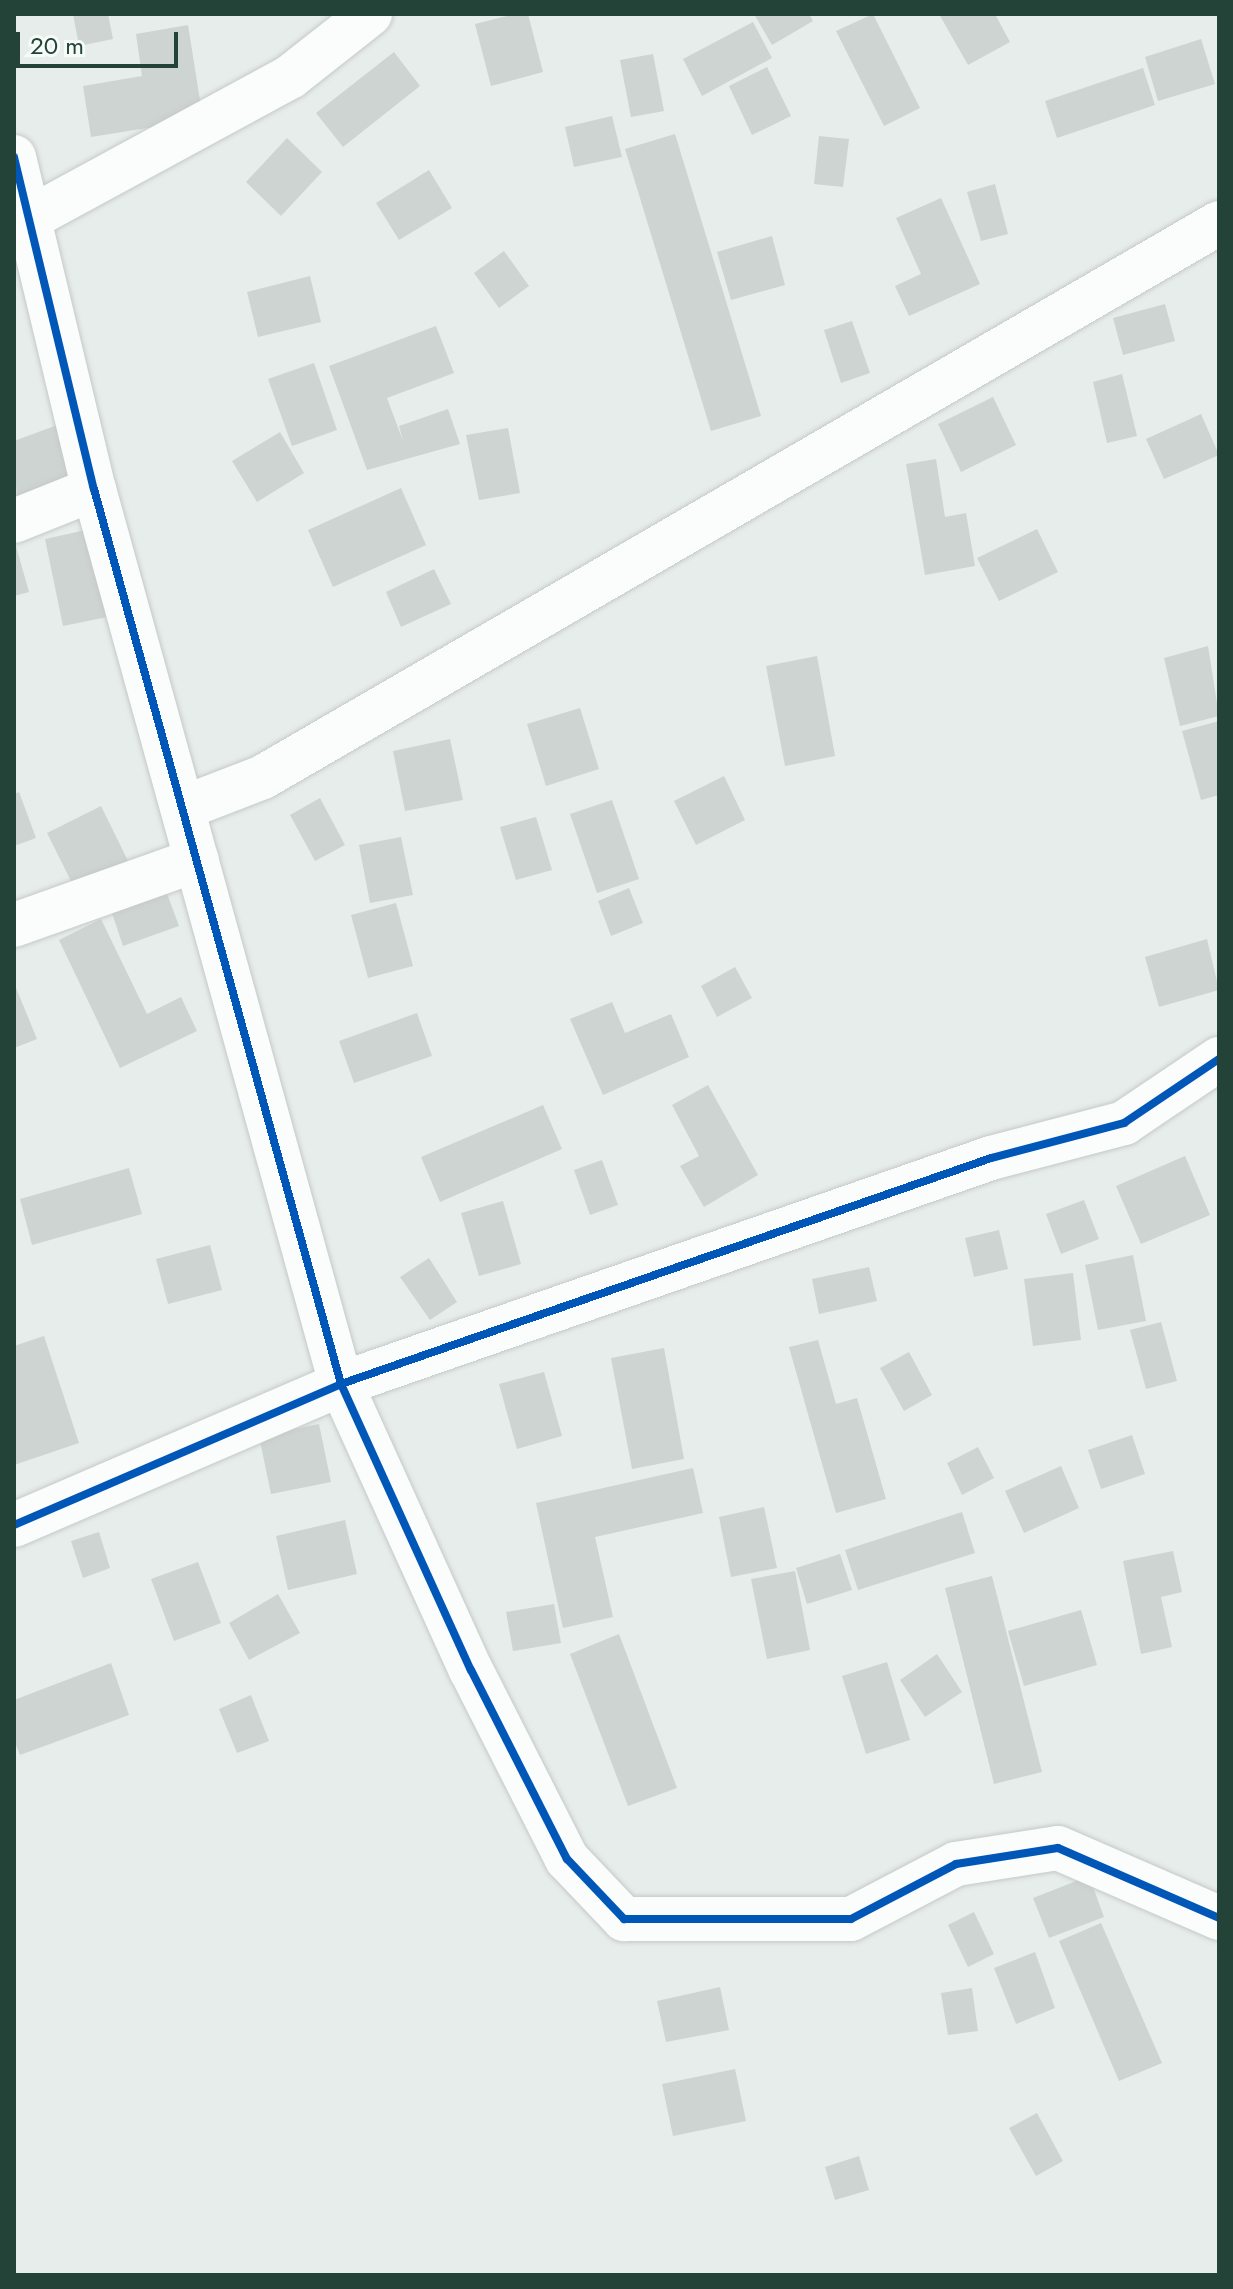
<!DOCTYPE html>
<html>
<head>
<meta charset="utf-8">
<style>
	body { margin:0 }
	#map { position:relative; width:1233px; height:2289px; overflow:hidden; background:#e7edea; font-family:Jost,sans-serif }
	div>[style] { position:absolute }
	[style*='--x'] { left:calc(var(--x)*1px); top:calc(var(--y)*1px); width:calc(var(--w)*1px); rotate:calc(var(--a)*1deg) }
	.building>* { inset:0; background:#ced4d1 }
	.roads { filter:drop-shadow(0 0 2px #c4cac7) drop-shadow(0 0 2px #c4cac7) }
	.minor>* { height:44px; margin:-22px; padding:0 22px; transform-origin:22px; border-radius:22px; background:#fbfcfc }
	.cycleway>* { height:8px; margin:-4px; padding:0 4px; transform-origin:4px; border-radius:4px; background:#0057b8 }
	span { translate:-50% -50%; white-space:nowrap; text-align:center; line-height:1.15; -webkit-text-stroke:8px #f6fbf8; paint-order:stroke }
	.frame { position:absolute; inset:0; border:16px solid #234238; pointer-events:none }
	.scale { position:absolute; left:16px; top:32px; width:162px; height:36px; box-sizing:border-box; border:4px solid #234238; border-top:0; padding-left:10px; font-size:24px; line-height:28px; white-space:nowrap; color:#234238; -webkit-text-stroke:6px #f6fbf8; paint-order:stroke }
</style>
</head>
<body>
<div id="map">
	<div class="building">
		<div style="clip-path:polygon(73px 14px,108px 14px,113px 39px,79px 46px)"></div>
		<div style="clip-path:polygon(515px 14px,528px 14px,543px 72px,491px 86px,475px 24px)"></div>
		<div style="clip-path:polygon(754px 14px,809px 14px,813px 21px,772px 45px)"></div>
		<div style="clip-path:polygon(873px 14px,920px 108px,884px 126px,836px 31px)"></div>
		<div style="clip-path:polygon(939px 14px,995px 14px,1010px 42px,968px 65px)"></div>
		<div style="clip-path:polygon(753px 22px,772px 58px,702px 96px,683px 59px)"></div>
		<div style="clip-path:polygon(188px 25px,203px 119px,91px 137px,83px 86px,142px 76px,136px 34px)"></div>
		<div style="clip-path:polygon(1201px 39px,1215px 84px,1158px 101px,1145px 57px)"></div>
		<div style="clip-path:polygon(394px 52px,420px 86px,343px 147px,316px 113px)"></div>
		<div style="clip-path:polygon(653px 54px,664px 111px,631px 117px,620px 60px)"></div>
		<div style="clip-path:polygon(767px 67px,791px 116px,752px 135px,729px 86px)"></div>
		<div style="clip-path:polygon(1143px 68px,1155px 105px,1057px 138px,1045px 101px)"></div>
		<div style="clip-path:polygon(612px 116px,622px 157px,574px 167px,565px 127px)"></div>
		<div style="clip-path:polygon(675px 134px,761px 416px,711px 431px,625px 149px)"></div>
		<div style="clip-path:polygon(819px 136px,849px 139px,843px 187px,814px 184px)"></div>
		<div style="clip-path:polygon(287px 138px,322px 172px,281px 216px,246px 182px)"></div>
		<div style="clip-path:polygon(429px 170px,452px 208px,399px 240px,376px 203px)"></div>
		<div style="clip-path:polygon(995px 184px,1008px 234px,981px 241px,967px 192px)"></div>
		<div style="clip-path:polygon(941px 198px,980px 284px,909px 316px,895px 286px,921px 274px,896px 218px)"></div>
		<div style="clip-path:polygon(772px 236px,785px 285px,731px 300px,717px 252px)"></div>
		<div style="clip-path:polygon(504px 251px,529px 286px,499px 308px,474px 273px)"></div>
		<div style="clip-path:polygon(310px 276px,321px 322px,258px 337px,247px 292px)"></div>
		<div style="clip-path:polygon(1165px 304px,1175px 341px,1123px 355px,1113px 318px)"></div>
		<div style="clip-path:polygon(852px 321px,870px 373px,841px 383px,824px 330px)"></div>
		<div style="clip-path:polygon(436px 326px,454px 373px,387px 398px,403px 441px,399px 426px,448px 409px,460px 444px,367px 470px,329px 366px)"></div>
		<div style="clip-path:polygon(314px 363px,337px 430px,292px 446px,268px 379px)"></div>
		<div style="clip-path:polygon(1122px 374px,1137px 436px,1107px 443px,1093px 382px)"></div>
		<div style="clip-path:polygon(993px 397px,1016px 445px,961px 472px,938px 424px)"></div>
		<div style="clip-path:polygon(1201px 414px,1219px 455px,1164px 479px,1146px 439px)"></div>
		<div style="clip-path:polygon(68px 421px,89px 480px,17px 506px,14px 441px)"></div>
		<div style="clip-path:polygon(508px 428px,520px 493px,479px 500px,466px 435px)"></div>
		<div style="clip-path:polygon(280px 432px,304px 473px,257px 502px,232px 461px)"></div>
		<div style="clip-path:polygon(936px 459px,945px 517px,966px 513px,975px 566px,925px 575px,906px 464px)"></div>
		<div style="clip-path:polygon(401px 488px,426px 545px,333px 587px,308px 530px)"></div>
		<div style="clip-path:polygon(104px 526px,122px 614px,63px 626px,45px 539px)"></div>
		<div style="clip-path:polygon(1037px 529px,1058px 572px,999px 601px,977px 558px)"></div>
		<div style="clip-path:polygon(14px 539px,29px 592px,14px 596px)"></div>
		<div style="clip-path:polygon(434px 569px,451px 604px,401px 627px,386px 592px)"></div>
		<div style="clip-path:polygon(1208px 646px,1219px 716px,1180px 726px,1164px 658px)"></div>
		<div style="clip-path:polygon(817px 656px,835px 756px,785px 766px,766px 666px)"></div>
		<div style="clip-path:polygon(580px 708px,599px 769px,546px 786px,527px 724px)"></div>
		<div style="clip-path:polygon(1219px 721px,1219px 795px,1201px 800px,1182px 731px)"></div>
		<div style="clip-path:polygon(450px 739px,463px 800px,405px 811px,393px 751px)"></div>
		<div style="clip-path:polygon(724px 776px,745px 820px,696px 845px,674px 801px)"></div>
		<div style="clip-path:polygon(19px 792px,36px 838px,14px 846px,14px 794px)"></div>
		<div style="clip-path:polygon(320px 798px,345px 845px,315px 861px,290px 815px)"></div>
		<div style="clip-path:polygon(612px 800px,639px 879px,597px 893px,570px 814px)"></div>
		<div style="clip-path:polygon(101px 806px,132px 869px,78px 895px,47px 833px)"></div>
		<div style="clip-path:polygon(536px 817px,552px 870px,516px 880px,500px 827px)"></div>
		<div style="clip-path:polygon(401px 837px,413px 895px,370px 903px,359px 845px)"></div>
		<div style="clip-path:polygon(165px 888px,179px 926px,123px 946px,110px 907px)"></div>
		<div style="clip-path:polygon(629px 888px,643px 923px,611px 936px,598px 901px)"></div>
		<div style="clip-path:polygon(396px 903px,413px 966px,368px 978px,351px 915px)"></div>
		<div style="clip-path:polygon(101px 919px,147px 1014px,181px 997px,197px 1031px,120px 1068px,59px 940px)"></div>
		<div style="clip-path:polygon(1207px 939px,1219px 990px,1159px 1007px,1145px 957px)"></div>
		<div style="clip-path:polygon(735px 967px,752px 998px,717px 1017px,701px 986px)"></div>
		<div style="clip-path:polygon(14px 983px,37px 1039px,14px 1048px)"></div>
		<div style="clip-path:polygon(612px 1002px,625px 1033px,671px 1014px,689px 1057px,603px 1095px,570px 1019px)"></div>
		<div style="clip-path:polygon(417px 1013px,432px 1056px,354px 1083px,339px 1041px)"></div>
		<div style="clip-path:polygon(708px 1085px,758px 1175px,704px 1207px,680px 1166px,699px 1156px,672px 1105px)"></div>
		<div style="clip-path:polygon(543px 1105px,562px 1149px,440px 1202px,421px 1157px)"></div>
		<div style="clip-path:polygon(1185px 1156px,1210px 1215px,1141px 1244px,1116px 1186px)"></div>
		<div style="clip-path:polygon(602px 1160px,618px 1205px,590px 1215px,574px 1170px)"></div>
		<div style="clip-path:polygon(129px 1168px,142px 1214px,32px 1245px,20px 1199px)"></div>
		<div style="clip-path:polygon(1084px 1200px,1099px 1239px,1061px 1254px,1046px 1214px)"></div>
		<div style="clip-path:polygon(503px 1201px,521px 1264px,479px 1276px,461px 1213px)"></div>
		<div style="clip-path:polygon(999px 1230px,1008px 1269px,974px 1277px,965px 1238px)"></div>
		<div style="clip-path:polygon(210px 1245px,222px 1290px,168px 1304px,156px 1259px)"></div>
		<div style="clip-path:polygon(1133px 1255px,1146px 1321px,1098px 1330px,1085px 1265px)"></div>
		<div style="clip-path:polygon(429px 1258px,457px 1302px,430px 1320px,400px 1277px)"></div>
		<div style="clip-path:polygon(869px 1267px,877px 1301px,819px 1314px,812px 1279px)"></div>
		<div style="clip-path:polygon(1073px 1273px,1081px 1340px,1033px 1346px,1024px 1279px)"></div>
		<div style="clip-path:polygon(1161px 1322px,1177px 1381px,1146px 1389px,1130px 1330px)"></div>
		<div style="clip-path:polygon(44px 1336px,79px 1443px,14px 1465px,14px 1346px)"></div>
		<div style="clip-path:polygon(818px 1340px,836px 1404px,857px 1398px,886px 1499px,836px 1513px,789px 1347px)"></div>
		<div style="clip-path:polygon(664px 1348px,684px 1459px,632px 1469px,611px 1358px)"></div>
		<div style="clip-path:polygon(909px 1352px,932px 1395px,904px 1411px,880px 1368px)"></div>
		<div style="clip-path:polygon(544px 1372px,562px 1436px,517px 1449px,499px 1384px)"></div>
		<div style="clip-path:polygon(319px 1424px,331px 1482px,271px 1494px,259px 1436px)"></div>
		<div style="clip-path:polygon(1132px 1435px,1145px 1474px,1101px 1489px,1088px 1450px)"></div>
		<div style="clip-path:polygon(978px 1447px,994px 1478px,962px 1495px,947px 1463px)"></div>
		<div style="clip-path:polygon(1061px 1466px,1079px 1508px,1024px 1533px,1005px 1491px)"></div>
		<div style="clip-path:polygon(693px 1468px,703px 1513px,595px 1537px,613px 1617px,563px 1628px,536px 1503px)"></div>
		<div style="clip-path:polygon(764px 1507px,777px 1568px,731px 1577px,719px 1517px)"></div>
		<div style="clip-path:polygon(962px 1512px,975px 1553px,858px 1590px,845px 1550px)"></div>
		<div style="clip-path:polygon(345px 1520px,357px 1574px,288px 1590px,276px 1536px)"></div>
		<div style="clip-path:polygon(99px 1532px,110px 1568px,83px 1578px,71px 1541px)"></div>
		<div style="clip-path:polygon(1173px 1551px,1182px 1592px,1161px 1597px,1172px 1647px,1141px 1654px,1123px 1561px)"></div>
		<div style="clip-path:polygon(840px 1554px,852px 1590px,807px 1604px,796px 1568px)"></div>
		<div style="clip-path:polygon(198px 1562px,221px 1623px,174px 1641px,151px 1579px)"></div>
		<div style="clip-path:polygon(795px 1571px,810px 1650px,767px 1659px,751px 1579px)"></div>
		<div style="clip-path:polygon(992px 1576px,1042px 1772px,994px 1784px,945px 1588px)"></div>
		<div style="clip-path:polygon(278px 1594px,300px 1633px,249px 1660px,229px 1623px)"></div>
		<div style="clip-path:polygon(554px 1604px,561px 1643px,513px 1651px,506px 1612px)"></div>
		<div style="clip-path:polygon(1081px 1610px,1097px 1665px,1024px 1686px,1008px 1631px)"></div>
		<div style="clip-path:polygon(619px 1634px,677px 1788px,628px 1806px,570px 1654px)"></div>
		<div style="clip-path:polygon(937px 1654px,962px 1692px,925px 1717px,900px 1680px)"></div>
		<div style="clip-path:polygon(887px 1662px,910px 1740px,866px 1754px,842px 1676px)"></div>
		<div style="clip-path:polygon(111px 1663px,129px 1715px,20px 1755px,14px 1740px,14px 1700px)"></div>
		<div style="clip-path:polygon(251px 1695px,269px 1741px,237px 1753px,219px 1709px)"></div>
		<div style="clip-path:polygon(1089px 1876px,1104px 1917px,1049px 1938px,1033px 1898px)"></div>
		<div style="clip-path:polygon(974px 1912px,994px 1954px,968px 1967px,948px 1925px)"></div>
		<div style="clip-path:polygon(1101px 1923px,1162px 2063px,1119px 2081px,1059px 1941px)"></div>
		<div style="clip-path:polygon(1035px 1952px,1055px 2008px,1016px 2024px,994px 1968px)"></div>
		<div style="clip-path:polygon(720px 1987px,729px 2030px,666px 2042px,657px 2001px)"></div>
		<div style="clip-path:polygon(972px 1988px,978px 2031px,948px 2035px,941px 1993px)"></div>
		<div style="clip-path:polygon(735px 2069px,746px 2121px,673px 2136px,662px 2084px)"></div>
		<div style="clip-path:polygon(1037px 2113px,1063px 2161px,1036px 2176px,1009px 2128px)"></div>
		<div style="clip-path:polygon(859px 2156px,869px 2190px,835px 2200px,825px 2167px)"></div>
	</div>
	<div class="roads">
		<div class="minor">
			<div style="--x:14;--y:157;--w:342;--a:76.5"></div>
			<div style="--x:94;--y:489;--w:928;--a:74.57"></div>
			<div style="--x:341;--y:1384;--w:314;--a:65.6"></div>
			<div style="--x:471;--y:1670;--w:212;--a:63.1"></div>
			<div style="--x:567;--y:1859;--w:83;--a:46.5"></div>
			<div style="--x:624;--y:1919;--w:227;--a:0"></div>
			<div style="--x:851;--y:1919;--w:119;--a:-27.6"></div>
			<div style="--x:956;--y:1864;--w:103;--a:-8.9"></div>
			<div style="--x:1058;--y:1848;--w:176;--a:23.5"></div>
			<div style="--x:32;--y:217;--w:294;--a:-28.5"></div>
			<div style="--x:290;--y:77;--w:102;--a:-38.2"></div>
			<div style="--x:14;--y:521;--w:86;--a:-21.8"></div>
			<div style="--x:183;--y:808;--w:86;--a:-21.2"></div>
			<div style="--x:263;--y:777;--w:1105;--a:-30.09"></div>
			<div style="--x:14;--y:925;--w:194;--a:-19.6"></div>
			<div style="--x:14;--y:1525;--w:356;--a:-23.3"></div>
			<div style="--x:341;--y:1384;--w:688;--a:-19.17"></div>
			<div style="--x:991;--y:1158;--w:138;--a:-14.7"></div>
			<div style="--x:1124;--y:1123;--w:115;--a:-34"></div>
		</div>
	</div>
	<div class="cycleway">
		<div style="--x:14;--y:157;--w:342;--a:76.5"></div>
		<div style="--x:94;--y:489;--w:928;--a:74.57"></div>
		<div style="--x:341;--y:1384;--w:314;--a:65.6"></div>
		<div style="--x:471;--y:1670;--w:212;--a:63.1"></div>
		<div style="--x:567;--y:1859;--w:83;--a:46.5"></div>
		<div style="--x:624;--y:1919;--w:227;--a:0"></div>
		<div style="--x:851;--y:1919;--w:119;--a:-27.6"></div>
		<div style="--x:956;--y:1864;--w:103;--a:-8.9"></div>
		<div style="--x:1058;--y:1848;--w:176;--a:23.5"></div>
		<div style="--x:14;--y:1525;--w:356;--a:-23.3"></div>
		<div style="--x:341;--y:1384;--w:688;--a:-19.17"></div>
		<div style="--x:991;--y:1158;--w:138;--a:-14.7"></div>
		<div style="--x:1124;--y:1123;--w:115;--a:-34"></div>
	</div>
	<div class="frame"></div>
	<div class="scale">20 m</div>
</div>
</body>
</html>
